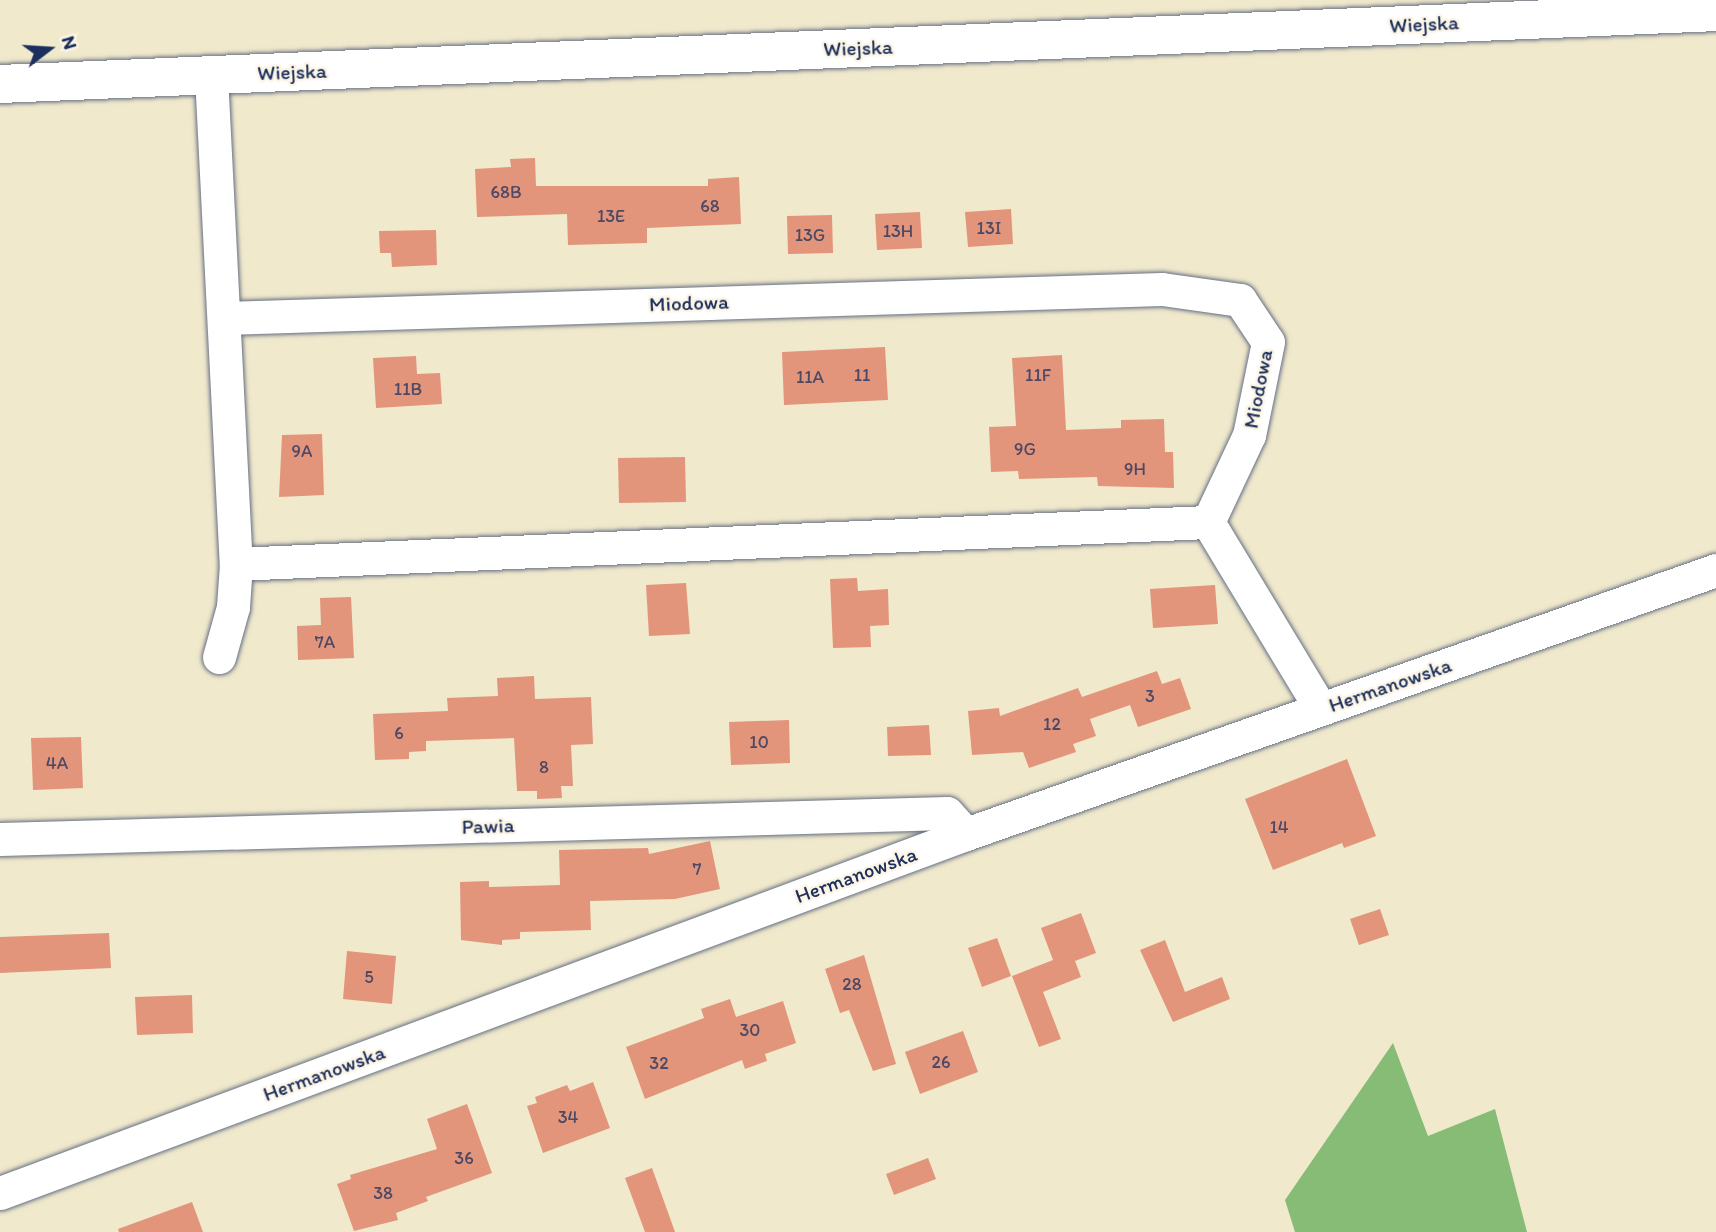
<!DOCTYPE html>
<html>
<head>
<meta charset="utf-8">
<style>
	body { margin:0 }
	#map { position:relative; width:1716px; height:1232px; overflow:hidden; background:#f0e9cc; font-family:Itim,sans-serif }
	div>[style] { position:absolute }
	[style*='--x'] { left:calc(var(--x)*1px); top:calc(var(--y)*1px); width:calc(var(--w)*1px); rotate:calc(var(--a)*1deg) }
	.forest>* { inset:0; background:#87bc77 }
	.building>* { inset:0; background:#e2957a }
	.roads { filter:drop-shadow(0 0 2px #667084) drop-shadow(0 0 2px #667084) }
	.minor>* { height:33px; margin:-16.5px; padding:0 16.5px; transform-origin:16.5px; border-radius:16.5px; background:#fff }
	.tertiary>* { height:38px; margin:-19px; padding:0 19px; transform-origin:19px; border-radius:19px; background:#fff }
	span { translate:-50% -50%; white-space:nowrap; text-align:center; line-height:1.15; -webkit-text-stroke:5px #fcf5e5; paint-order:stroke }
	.number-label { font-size:18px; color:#4d4865 }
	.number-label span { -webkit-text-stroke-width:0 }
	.street-label { font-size:21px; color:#1b2f5e }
	.north { position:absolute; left:14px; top:14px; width:70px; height:70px; -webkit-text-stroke:5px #fcf5e5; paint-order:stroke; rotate:73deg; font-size:19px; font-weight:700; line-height:28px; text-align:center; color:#1b2f5e }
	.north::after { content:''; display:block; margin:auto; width:24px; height:32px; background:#1b2f5e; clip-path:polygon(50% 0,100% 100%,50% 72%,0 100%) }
</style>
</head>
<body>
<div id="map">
	<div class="forest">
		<div style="clip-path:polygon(1393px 1043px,1428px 1136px,1495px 1109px,1527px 1232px,1295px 1232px,1285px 1200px)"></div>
	</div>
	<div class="building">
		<div style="clip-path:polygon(535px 158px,536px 186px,708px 186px,708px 179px,739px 177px,741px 224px,647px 228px,647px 243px,568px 245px,567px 214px,477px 217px,475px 169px,511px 167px,510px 159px)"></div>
		<div style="clip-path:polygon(1011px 209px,1013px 244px,968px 247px,965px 212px)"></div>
		<div style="clip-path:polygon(920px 212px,922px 248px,877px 250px,875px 214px)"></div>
		<div style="clip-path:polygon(832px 215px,833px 253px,788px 254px,787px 216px)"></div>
		<div style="clip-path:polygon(436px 230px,437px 265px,392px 267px,391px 253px,380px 253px,379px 231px)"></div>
		<div style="clip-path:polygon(885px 347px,888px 400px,784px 405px,782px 352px)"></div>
		<div style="clip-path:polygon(1062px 355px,1066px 430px,1121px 428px,1121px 420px,1164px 419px,1165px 452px,1173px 452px,1174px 488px,1098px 486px,1097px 477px,1019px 479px,1018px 471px,991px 472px,989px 427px,1016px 426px,1012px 358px)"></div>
		<div style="clip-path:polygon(416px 356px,417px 374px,440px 373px,442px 404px,376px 408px,373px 358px)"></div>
		<div style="clip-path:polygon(322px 434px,324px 495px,279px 497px,282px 435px)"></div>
		<div style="clip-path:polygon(685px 457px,686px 502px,619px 503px,618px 458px)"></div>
		<div style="clip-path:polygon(857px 578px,858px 591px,888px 589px,889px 625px,870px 626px,871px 647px,833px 648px,830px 579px)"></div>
		<div style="clip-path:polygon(686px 583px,690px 634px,649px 636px,646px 585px)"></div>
		<div style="clip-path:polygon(1215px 585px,1218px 624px,1153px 628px,1150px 589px)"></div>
		<div style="clip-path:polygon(351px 597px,354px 658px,298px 660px,297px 626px,321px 625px,320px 598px)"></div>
		<div style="clip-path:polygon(1157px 671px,1162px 684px,1180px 678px,1191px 709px,1138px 727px,1130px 705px,1090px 719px,1096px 736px,1073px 744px,1076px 752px,1029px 768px,1023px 752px,972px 755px,968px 711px,999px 708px,1000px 716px,1078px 688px,1082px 697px)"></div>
		<div style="clip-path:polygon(534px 676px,535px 699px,591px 697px,593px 744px,571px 745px,573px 786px,561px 786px,562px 798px,537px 799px,537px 791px,517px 791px,514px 738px,426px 741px,426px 751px,409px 752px,409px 759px,375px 760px,373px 714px,448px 711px,447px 698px,498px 696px,497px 678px)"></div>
		<div style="clip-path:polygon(789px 720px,790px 763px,731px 765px,729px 722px)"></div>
		<div style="clip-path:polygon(929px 725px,931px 755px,888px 756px,887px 727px)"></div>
		<div style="clip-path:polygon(81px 737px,83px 788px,33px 790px,31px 738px)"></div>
		<div style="clip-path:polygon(1347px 759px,1376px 836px,1344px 848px,1342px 843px,1273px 870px,1245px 799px)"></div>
		<div style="clip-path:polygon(710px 841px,720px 889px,675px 899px,590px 901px,591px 930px,520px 932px,520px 939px,502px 940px,502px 945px,461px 940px,460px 882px,489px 881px,489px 887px,560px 885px,559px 850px,648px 848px,649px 854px)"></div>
		<div style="clip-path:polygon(1380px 909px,1389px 935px,1359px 945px,1350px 919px)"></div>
		<div style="clip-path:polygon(1081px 913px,1096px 953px,1075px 961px,1081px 977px,1043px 992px,1061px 1039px,1039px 1047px,1012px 976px,1053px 960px,1041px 928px)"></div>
		<div style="clip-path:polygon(109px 933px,111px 968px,0 973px,0 937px)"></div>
		<div style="clip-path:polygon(997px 938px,1011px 976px,982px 987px,968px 948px)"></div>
		<div style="clip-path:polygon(1165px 940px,1185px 992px,1222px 977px,1230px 999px,1173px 1022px,1140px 950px)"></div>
		<div style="clip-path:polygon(347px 951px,396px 956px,392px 1004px,343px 999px)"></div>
		<div style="clip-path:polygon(864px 955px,896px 1064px,873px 1071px,849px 1010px,840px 1013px,825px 969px)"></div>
		<div style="clip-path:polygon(192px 995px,193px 1033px,137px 1035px,135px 997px)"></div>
		<div style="clip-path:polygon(730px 999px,736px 1017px,783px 1001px,796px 1043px,765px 1054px,767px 1061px,745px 1069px,742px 1060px,645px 1099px,626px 1047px,704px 1018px,701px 1009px)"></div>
		<div style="clip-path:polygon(963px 1031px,978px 1072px,920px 1094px,905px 1052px)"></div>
		<div style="clip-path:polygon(593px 1082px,610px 1128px,543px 1153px,527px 1106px,537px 1103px,535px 1097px,567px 1085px,570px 1091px)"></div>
		<div style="clip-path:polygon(467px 1104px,492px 1173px,426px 1197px,428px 1201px,396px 1213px,398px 1220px,354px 1231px,337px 1184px,351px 1179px,350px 1175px,437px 1149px,427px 1119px)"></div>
		<div style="clip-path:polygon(928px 1158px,936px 1179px,894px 1195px,886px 1174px)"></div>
		<div style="clip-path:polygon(652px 1168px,675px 1232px,645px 1232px,625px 1178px)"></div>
		<div style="clip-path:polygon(192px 1202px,203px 1232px,119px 1232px,118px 1229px)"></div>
	</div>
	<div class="roads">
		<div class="minor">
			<div style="--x:211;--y:75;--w:490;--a:87.1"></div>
			<div style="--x:236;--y:564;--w:43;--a:94"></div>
			<div style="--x:233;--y:607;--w:52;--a:105.6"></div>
			<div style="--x:224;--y:318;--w:938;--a:-1.77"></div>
			<div style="--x:1162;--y:289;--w:79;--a:8"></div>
			<div style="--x:1240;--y:300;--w:50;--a:56.3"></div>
			<div style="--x:1268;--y:342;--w:95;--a:101.5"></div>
			<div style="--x:1249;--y:435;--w:96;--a:115.2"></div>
			<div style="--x:1208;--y:522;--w:973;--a:177.53"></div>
			<div style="--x:1208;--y:522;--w:218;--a:58.9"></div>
			<div style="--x:0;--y:839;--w:947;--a:-1.57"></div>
			<div style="--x:947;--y:813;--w:28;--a:48"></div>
			<div style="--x:0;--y:1193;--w:1031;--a:-20.39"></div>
			<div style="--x:966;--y:834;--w:795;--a:-19.39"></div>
		</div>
		<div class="tertiary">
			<div style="--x:0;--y:84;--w:1718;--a:-2.4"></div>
		</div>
	</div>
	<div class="number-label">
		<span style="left:506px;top:192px">68B</span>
		<span style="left:710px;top:206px">68</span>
		<span style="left:611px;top:216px">13E</span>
		<span style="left:989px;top:228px">13I</span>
		<span style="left:898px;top:231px">13H</span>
		<span style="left:810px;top:235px">13G</span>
		<span style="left:862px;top:375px">11</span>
		<span style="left:1038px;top:375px">11F</span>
		<span style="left:810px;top:377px">11A</span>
		<span style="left:408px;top:389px">11B</span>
		<span style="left:1025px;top:449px">9G</span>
		<span style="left:302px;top:451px">9A</span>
		<span style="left:1135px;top:469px">9H</span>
		<span style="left:325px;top:642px">7A</span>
		<span style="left:1150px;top:696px">3</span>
		<span style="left:1052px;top:724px">12</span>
		<span style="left:399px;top:733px">6</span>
		<span style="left:759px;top:742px">10</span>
		<span style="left:57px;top:763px">4A</span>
		<span style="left:544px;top:767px">8</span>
		<span style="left:1279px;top:827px">14</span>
		<span style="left:697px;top:869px">7</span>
		<span style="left:369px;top:977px">5</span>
		<span style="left:852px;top:984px">28</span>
		<span style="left:750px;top:1030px">30</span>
		<span style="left:941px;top:1062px">26</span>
		<span style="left:659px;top:1063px">32</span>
		<span style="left:568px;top:1117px">34</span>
		<span style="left:464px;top:1158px">36</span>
		<span style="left:383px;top:1193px">38</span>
	</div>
	<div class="street-label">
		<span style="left:1424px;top:24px;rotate:-3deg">Wiejska</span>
		<span style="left:858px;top:48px;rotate:-2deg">Wiejska</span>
		<span style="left:292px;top:72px;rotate:-2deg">Wiejska</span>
		<span style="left:689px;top:303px;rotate:-2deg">Miodowa</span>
		<span style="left:1258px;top:389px;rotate:-79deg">Miodowa</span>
		<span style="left:1390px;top:685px;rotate:-19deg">Hermanowska</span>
		<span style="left:488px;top:826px;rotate:-2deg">Pawia</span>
		<span style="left:856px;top:875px;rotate:-20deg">Hermanowska</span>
		<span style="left:324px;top:1073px;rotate:-20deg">Hermanowska</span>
	</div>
	<div class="north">N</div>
</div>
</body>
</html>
